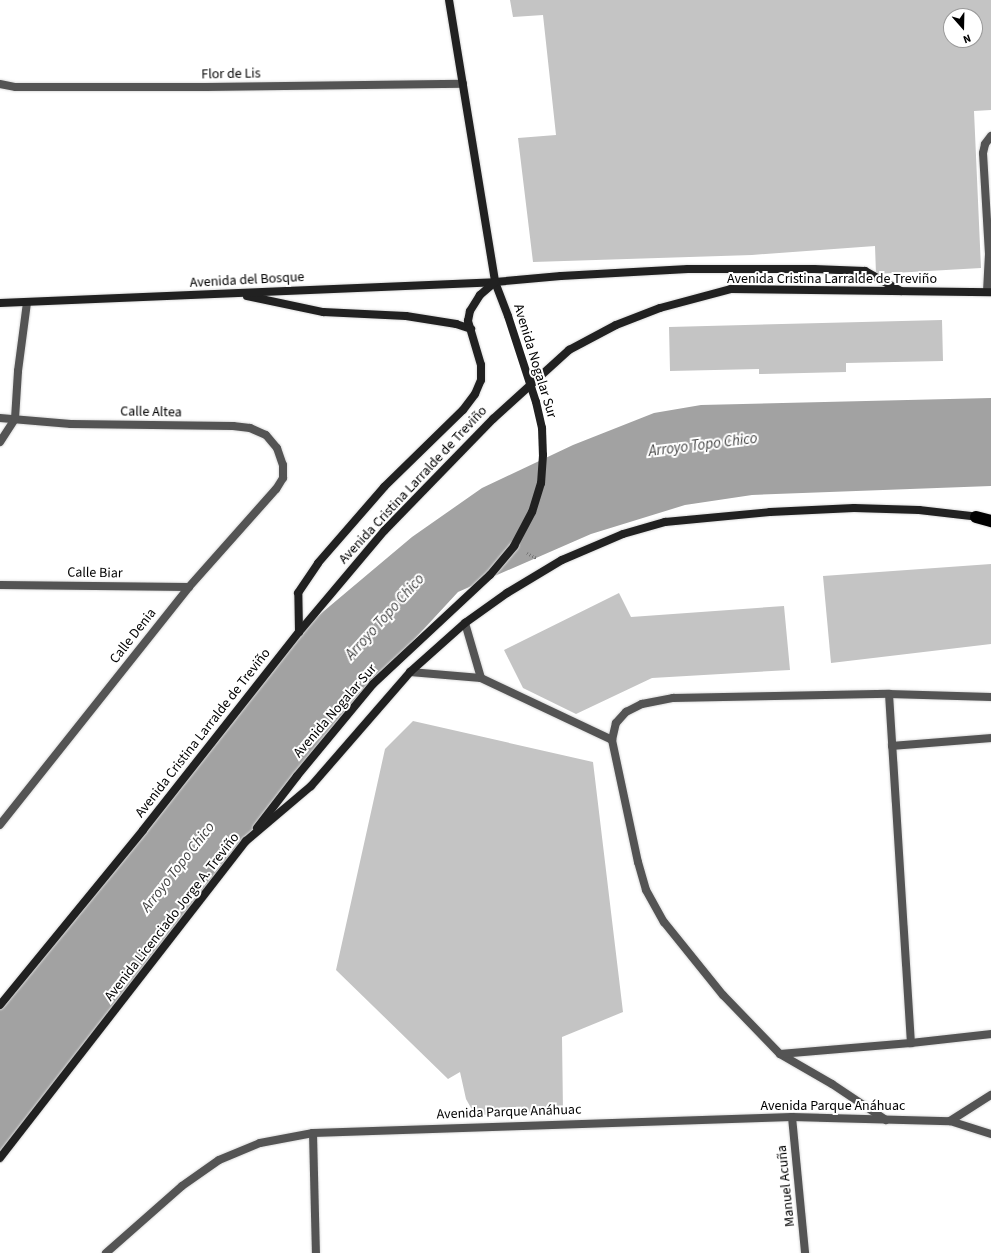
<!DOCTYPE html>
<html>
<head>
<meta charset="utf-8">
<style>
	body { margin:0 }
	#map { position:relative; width:991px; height:1253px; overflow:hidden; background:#fff; font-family:"Source Sans 3",sans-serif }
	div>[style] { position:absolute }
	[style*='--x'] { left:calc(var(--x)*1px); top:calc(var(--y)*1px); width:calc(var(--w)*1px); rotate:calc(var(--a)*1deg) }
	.water>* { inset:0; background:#a2a2a2 }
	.building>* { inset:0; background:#c4c4c4 }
	.path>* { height:2.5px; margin-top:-1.25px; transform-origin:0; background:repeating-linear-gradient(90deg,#767676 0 1px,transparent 0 3px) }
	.roads { filter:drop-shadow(0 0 1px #dbdbdb) drop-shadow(0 0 1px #dbdbdb) }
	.lane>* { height:8px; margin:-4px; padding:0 4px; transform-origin:4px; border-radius:4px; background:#545454 }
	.street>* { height:8px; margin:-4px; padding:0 4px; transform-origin:4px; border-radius:4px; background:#545454 }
	.secondary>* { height:8px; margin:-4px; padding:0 4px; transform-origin:4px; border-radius:4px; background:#212121 }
	.highway>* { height:12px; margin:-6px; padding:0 6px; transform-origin:6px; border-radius:6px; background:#000 }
	.secondary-bridge>* { height:8px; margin:-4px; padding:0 4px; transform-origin:4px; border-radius:4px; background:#212121 }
	span { translate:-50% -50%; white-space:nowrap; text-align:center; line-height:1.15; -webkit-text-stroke:4px #fff; paint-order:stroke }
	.street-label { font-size:14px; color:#000 }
	.water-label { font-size:15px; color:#434343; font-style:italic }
	.north { position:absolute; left:943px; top:8px; width:40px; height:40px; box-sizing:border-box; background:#fff; border:1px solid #999; border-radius:50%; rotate:160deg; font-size:11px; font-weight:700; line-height:16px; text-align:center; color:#000 }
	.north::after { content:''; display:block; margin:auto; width:14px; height:18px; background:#000; clip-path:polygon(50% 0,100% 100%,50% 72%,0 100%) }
</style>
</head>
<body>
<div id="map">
	<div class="water">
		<div style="clip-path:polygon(991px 398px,991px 486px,752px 495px,685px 505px,591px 534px,458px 592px,373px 684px,0 1158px,0 1005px,299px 632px,412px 537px,482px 488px,573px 445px,654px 413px,701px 405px)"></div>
	</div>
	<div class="building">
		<div style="clip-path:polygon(evenodd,510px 0,991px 0,991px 110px,974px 111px,981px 268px,876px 274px,875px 246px,752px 255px,533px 262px,518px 138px,556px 135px,543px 15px,513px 17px,510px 0,951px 16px,975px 16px,975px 40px,951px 40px,951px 16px)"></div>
		<div style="clip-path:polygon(942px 320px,943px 361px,846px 363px,846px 372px,759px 374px,759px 369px,670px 371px,669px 327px)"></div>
		<div style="clip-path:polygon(991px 564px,991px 644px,831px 663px,823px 576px)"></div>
		<div style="clip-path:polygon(619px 593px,631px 617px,784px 606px,790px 670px,652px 678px,576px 714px,523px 688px,504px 650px)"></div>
		<div style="clip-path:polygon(413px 721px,593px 762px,623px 1012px,562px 1037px,563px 1112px,475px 1115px,466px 1099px,460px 1072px,448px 1079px,336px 970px,385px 749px)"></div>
	</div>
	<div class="path">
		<div style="--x:527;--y:553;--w:11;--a:27"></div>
	</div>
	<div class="roads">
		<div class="lane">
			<div style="--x:987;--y:292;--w:38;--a:-87"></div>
			<div style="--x:989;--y:254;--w:101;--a:-93.4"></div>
			<div style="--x:983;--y:153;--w:9;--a:-77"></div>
			<div style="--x:985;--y:144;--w:10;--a:-53"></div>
			<div style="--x:465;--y:623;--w:57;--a:73.8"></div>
			<div style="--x:410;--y:672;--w:71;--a:4.8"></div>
			<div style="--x:481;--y:678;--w:145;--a:25.3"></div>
			<div style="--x:612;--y:740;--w:125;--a:78"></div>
			<div style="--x:638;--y:862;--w:29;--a:74"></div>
			<div style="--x:646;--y:890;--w:37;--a:61"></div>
			<div style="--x:664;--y:922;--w:94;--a:51.1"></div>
			<div style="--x:723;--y:995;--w:82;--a:46"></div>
			<div style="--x:780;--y:1054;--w:60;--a:30"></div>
			<div style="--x:832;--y:1084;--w:65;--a:33.7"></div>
			<div style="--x:889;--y:694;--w:350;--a:86.4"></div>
			<div style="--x:612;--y:740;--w:17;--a:-77"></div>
			<div style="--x:616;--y:723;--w:15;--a:-48"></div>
			<div style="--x:626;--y:712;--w:18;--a:-27"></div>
			<div style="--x:642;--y:704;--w:32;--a:-11"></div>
			<div style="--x:673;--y:698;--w:216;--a:-1.1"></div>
			<div style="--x:889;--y:694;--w:102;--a:1.7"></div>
			<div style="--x:892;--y:746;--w:99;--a:-4.6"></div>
			<div style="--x:780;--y:1054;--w:131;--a:-4.8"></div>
			<div style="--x:911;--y:1043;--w:81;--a:-6.4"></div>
		</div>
		<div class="street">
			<div style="--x:0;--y:84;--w:16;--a:11"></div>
			<div style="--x:16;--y:87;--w:190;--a:0"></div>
			<div style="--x:206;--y:87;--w:257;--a:-0.7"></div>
			<div style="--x:0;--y:418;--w:71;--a:4.8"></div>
			<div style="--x:71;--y:424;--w:162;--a:0.7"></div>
			<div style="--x:233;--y:426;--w:17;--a:7"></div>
			<div style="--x:250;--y:428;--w:17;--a:24"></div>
			<div style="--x:266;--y:435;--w:17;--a:50"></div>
			<div style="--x:277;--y:448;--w:18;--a:71"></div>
			<div style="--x:283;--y:465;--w:13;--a:90"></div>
			<div style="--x:283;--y:478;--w:13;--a:122"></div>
			<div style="--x:276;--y:489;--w:131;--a:131.6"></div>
			<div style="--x:189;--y:587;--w:304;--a:128.5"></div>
			<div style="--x:0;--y:442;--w:27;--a:-57"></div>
			<div style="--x:15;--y:419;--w:48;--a:-86.4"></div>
			<div style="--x:18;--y:371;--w:69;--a:-82.5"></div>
			<div style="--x:0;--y:585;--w:189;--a:0.6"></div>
			<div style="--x:792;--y:1117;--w:137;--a:84.5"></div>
			<div style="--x:950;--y:1121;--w:49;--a:-32.4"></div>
			<div style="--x:313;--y:1133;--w:120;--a:88.6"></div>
			<div style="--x:106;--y:1253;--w:101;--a:-41.4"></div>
			<div style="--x:182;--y:1186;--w:45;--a:-35.1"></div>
			<div style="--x:219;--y:1160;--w:44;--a:-22.5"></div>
			<div style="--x:260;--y:1143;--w:54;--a:-10.7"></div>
			<div style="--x:313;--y:1133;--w:479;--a:-1.9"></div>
			<div style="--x:792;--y:1117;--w:158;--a:1.5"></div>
			<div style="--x:950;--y:1121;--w:43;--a:17.6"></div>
		</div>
		<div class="secondary">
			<div style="--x:449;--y:0;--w:286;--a:80.7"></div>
			<div style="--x:495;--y:282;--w:36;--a:69"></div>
			<div style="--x:247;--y:296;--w:78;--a:11.9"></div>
			<div style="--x:323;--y:312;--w:83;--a:2.8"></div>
			<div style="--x:406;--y:316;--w:51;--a:9.1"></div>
			<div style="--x:456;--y:324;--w:16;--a:18"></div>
			<div style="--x:0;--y:303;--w:495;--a:-2.4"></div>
			<div style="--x:495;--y:282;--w:66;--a:-5.2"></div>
			<div style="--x:561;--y:276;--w:127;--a:-3.2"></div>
			<div style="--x:688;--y:269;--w:126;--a:0"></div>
			<div style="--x:814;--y:269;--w:51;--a:2.2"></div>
			<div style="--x:865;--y:271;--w:41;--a:29.1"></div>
			<div style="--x:299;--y:632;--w:39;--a:-91"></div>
			<div style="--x:298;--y:593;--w:36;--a:-56"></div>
			<div style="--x:318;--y:563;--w:101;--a:-49"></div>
			<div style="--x:384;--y:487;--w:110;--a:-44.3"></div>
			<div style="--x:463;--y:410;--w:20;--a:-53"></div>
			<div style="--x:475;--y:394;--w:15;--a:-67"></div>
			<div style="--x:481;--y:380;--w:15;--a:-90"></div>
			<div style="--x:481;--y:365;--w:46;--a:-106.5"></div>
			<div style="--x:468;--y:321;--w:10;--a:-79"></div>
			<div style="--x:470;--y:311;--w:19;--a:-58"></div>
			<div style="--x:480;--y:295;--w:20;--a:-41"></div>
			<div style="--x:257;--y:828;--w:66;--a:-52.4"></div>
			<div style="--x:297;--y:776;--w:119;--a:-50.4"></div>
			<div style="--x:373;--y:684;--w:160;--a:-43"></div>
			<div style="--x:490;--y:575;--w:38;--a:-50"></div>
			<div style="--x:0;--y:1005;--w:226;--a:-50.7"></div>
			<div style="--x:143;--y:830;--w:252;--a:-51.8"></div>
			<div style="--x:299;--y:632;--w:133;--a:-49.9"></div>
			<div style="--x:385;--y:530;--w:155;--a:-45.8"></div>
			<div style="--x:493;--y:419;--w:103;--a:-42.2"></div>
			<div style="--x:569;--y:350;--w:53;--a:-28"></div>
			<div style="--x:616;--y:325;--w:47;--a:-21.1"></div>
			<div style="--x:660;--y:308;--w:73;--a:-15"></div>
			<div style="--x:731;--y:289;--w:260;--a:0.7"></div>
			<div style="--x:0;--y:1158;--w:401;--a:-52.2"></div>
			<div style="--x:246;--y:841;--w:85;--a:-40.2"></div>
			<div style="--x:311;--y:786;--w:151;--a:-49"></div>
			<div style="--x:410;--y:672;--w:74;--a:-41.7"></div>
			<div style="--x:465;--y:623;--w:52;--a:-35.5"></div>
			<div style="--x:507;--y:593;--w:64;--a:-31"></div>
			<div style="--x:562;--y:560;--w:66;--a:-23.1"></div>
			<div style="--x:623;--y:534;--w:44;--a:-15.9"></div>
			<div style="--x:665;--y:522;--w:105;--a:-5.4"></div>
			<div style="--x:770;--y:512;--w:84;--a:-2.7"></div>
			<div style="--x:854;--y:508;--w:65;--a:1.8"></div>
			<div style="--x:919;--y:510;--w:61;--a:6.5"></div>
		</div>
		<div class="highway">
			<div style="--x:976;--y:517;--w:16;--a:15"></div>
		</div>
	</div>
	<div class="secondary-bridge">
		<div style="--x:508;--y:316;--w:90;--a:72"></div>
		<div style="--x:536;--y:402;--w:27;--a:77"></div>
		<div style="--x:542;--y:428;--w:27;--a:88"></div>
		<div style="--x:543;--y:455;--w:28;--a:94"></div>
		<div style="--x:541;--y:483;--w:30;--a:107"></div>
		<div style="--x:532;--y:512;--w:38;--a:118"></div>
	</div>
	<div class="street-label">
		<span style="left:231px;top:74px;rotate:-1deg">Flor de Lis</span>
		<span style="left:832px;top:279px">Avenida Cristina Larralde de Treviño</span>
		<span style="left:247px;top:280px;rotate:-3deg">Avenida del Bosque</span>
		<span style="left:535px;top:361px;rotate:73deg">Avenida Nogalar Sur</span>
		<span style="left:151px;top:412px;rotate:1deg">Calle Altea</span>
		<span style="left:413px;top:485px;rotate:-47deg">Avenida Cristina Larralde de Treviño</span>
		<span style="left:95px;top:573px;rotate:1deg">Calle Biar</span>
		<span style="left:133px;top:636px;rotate:-52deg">Calle Denia</span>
		<span style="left:335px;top:711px;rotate:-49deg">Avenida Nogalar Sur</span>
		<span style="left:203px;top:733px;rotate:-52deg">Avenida Cristina Larralde de Treviño</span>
		<span style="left:172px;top:917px;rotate:-52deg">Avenida Licenciado Jorge A. Treviño</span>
		<span style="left:833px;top:1106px">Avenida Parque Anáhuac</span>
		<span style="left:509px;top:1112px;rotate:-2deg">Avenida Parque Anáhuac</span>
		<span style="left:786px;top:1186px;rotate:-96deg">Manuel Acuña</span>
	</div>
	<div class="water-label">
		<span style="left:703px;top:445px;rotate:-7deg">Arroyo Topo Chico</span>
		<span style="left:385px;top:617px;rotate:-48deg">Arroyo Topo Chico</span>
		<span style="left:178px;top:867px;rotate:-52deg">Arroyo Topo Chico</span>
	</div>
	<div class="north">N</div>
</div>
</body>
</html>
